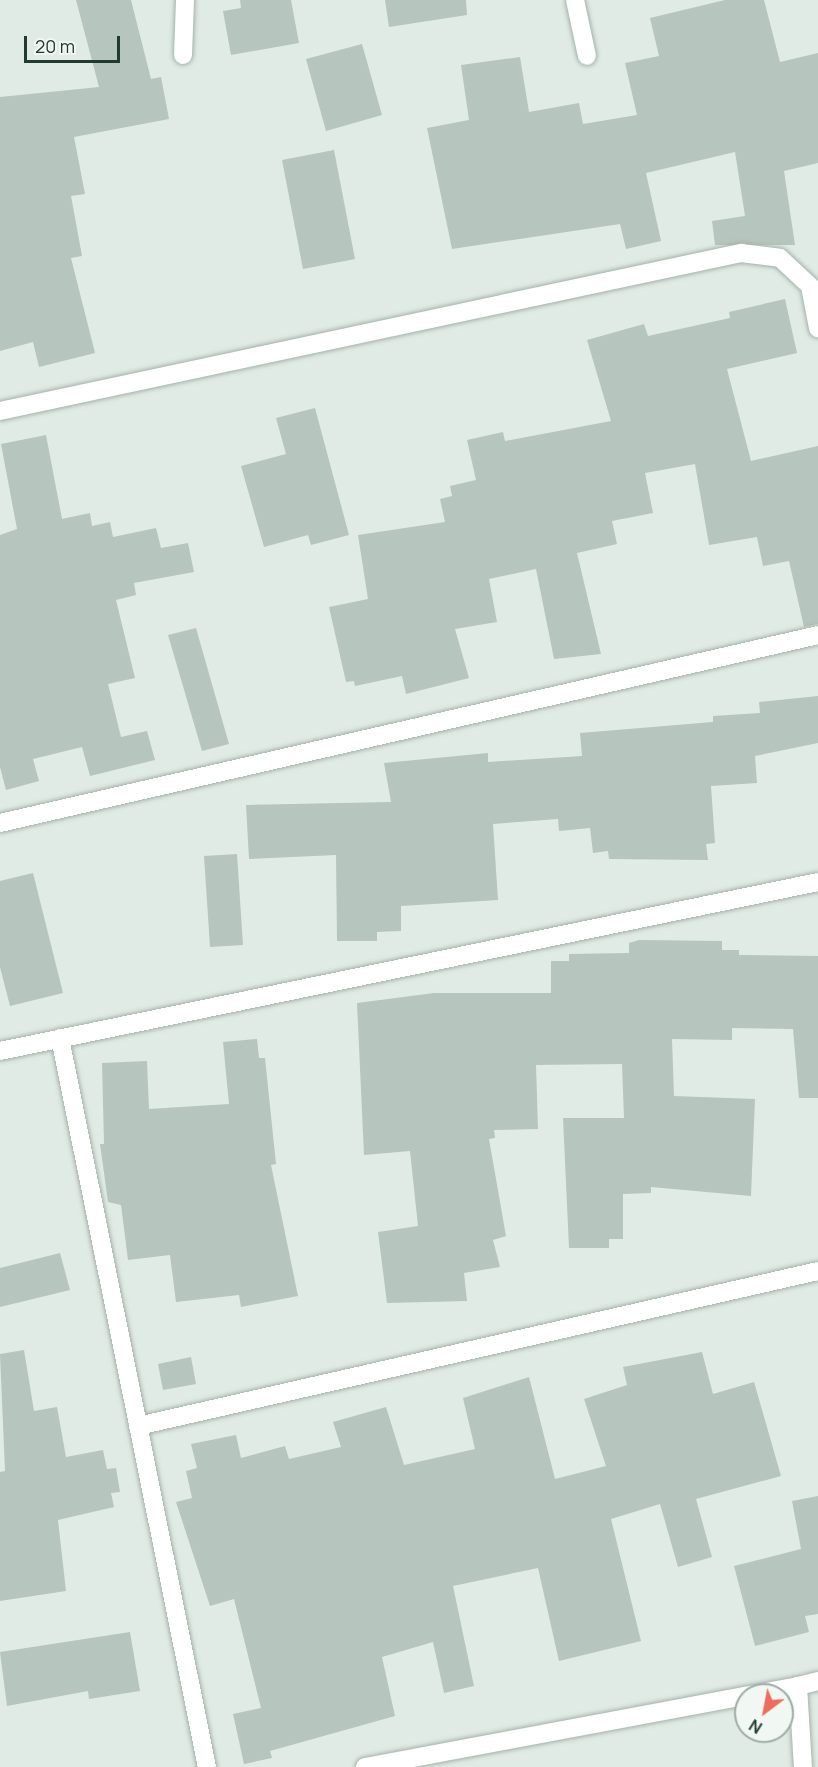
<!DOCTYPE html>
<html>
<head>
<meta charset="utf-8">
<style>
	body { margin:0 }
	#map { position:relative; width:818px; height:1767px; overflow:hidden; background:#e0ebe5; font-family:Manrope,sans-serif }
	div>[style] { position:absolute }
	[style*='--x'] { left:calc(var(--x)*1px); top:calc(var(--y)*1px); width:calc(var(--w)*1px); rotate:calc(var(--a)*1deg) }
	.building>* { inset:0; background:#b6c5bd }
	.roads { filter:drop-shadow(0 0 2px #a3b3ab) drop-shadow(0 0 2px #a3b3ab) }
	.minor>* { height:18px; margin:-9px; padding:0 9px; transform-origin:9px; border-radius:9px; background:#fff }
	span { translate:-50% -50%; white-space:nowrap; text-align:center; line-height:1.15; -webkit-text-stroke:4.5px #f1f7f3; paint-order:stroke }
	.north { position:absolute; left:734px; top:1683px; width:60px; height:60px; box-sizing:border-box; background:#f1f7f3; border:2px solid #9eaca5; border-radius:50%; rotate:212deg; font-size:16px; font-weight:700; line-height:24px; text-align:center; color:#213b31 }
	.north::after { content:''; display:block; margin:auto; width:21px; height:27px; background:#ee6c5b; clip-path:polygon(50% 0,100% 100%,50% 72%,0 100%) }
	.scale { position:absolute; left:24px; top:36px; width:96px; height:27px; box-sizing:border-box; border:3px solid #213b31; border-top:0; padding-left:8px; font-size:18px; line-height:21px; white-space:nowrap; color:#213b31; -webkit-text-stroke:4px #f1f7f3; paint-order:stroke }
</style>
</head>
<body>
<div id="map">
	<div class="building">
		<div style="clip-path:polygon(76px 0,131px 0,151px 79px,161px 77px,169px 119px,74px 137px,85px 194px,71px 196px,82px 256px,71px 258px,95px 353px,39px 367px,33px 342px,0 351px,0 97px,99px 87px)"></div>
		<div style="clip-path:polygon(240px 0,291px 0,299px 43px,231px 55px,223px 11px,241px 8px)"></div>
		<div style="clip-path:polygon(385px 0,466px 0,467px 15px,389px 27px)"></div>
		<div style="clip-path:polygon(725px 0,764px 0,780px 62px,818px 53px,818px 163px,784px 171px,795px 245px,715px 245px,712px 221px,745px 216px,735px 152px,646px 173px,661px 241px,626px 249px,620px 224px,452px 249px,427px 128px,469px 120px,461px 65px,520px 57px,529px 112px,579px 103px,583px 124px,637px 115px,625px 63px,659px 56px,650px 18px)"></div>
		<div style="clip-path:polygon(362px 44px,382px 115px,326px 131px,306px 59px)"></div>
		<div style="clip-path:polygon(334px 150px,355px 259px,303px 269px,282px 160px)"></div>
		<div style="clip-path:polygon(785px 299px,797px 353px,727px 369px,751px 461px,818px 446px,818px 624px,804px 627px,789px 561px,763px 566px,757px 537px,709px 545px,695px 464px,645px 473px,653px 513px,612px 521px,617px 544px,577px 553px,601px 654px,554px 659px,536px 569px,489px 579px,497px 622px,455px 629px,469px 678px,406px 694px,402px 676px,355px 686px,354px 681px,346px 682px,329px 607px,368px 599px,358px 535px,445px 522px,440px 499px,452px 496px,450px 486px,476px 480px,467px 440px,503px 432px,505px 441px,611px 421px,587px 340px,644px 324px,648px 336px,730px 318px,729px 312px)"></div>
		<div style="clip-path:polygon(315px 408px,349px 535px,311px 545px,308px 535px,264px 547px,241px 466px,286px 454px,276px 418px)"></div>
		<div style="clip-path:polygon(46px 435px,62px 519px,90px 513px,92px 526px,110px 522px,113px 537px,156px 528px,161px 548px,188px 543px,194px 572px,134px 583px,136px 595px,116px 600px,135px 678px,108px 684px,121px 737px,147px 731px,155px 760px,90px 776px,82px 747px,33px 759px,39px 781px,6px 790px,0 767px,0 535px,17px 529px,1px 444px)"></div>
		<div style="clip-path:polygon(196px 628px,229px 744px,202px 751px,168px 635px)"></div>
		<div style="clip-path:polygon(818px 696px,818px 743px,755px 756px,757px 783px,711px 786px,715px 843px,706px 844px,708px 860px,609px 859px,608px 851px,593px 853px,590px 828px,559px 831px,558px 819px,493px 824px,498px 900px,401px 906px,401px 931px,377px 932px,377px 941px,337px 941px,336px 855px,249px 859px,246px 805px,391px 802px,384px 763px,488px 753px,488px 762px,582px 756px,580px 733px,713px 722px,713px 716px,760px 713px,759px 702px)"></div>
		<div style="clip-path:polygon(237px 854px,243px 945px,210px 947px,204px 856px)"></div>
		<div style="clip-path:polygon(33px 873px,63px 993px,10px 1006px,0 967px,0 881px)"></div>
		<div style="clip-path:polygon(639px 940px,722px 941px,722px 950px,739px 950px,739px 955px,818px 956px,818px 1098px,799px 1098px,793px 1029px,732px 1028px,732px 1040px,672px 1039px,674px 1096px,755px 1099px,751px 1196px,651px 1187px,651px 1193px,623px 1194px,623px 1239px,609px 1239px,609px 1248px,569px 1248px,563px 1118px,624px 1118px,622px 1064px,536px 1065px,538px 1129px,494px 1130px,495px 1138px,489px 1139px,506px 1236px,493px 1240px,500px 1267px,464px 1273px,467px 1301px,387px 1303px,378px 1232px,418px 1226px,410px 1151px,364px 1155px,357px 1003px,434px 993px,551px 993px,551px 961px,569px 961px,569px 954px,629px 953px,629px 943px)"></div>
		<div style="clip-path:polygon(257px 1039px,259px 1058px,265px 1058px,276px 1164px,271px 1165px,298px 1296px,241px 1307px,239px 1295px,176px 1302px,170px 1255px,128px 1260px,121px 1205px,108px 1202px,100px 1144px,104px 1144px,102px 1063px,147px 1061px,149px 1109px,229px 1104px,223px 1042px)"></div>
		<div style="clip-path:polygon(60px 1253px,70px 1290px,0 1307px,0 1268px)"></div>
		<div style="clip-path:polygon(24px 1350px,34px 1411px,57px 1407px,66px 1457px,103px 1450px,107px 1469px,116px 1468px,120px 1492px,111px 1493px,114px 1507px,58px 1520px,66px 1591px,0 1601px,0 1472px,5px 1471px,0 1354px)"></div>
		<div style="clip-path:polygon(702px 1352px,713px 1394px,754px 1382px,781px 1476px,696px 1499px,712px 1557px,678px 1567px,660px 1504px,611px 1519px,641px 1641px,559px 1661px,538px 1568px,453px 1586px,474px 1686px,444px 1693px,433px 1642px,382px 1657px,395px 1716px,270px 1751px,272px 1758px,244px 1764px,233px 1714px,261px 1708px,234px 1599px,210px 1606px,176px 1502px,192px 1498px,186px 1471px,197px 1468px,191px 1444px,236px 1435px,241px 1458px,285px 1446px,289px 1459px,341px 1447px,333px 1422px,386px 1407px,404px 1465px,475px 1449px,463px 1398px,529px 1377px,555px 1479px,606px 1466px,584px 1399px,627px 1385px,623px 1367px)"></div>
		<div style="clip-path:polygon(191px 1357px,196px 1384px,163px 1390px,158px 1364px)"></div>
		<div style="clip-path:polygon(818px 1496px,818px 1614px,805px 1616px,809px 1632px,755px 1646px,734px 1566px,801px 1549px,792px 1501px)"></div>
		<div style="clip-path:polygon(130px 1632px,140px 1691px,89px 1699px,88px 1691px,7px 1706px,0 1652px)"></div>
	</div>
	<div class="roads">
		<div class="minor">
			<div style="--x:575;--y:0;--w:57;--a:77.9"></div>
			<div style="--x:183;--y:55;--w:55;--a:-87.9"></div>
			<div style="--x:0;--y:411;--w:758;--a:-12.04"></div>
			<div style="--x:741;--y:253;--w:39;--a:7"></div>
			<div style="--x:780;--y:258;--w:41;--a:43"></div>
			<div style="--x:810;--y:286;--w:43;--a:79.2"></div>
			<div style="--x:0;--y:823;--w:839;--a:-12.94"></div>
			<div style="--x:60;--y:1038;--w:744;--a:78.6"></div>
			<div style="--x:0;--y:1051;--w:835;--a:-11.67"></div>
			<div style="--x:138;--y:1426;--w:697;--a:-12.84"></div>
			<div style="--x:798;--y:1686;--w:21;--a:-14"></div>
			<div style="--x:750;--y:1695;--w:49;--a:-10.6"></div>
			<div style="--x:798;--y:1686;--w:81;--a:86.5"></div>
			<div style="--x:365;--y:1767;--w:388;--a:-10.6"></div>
		</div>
	</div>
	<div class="north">N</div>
	<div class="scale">20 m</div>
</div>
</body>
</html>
